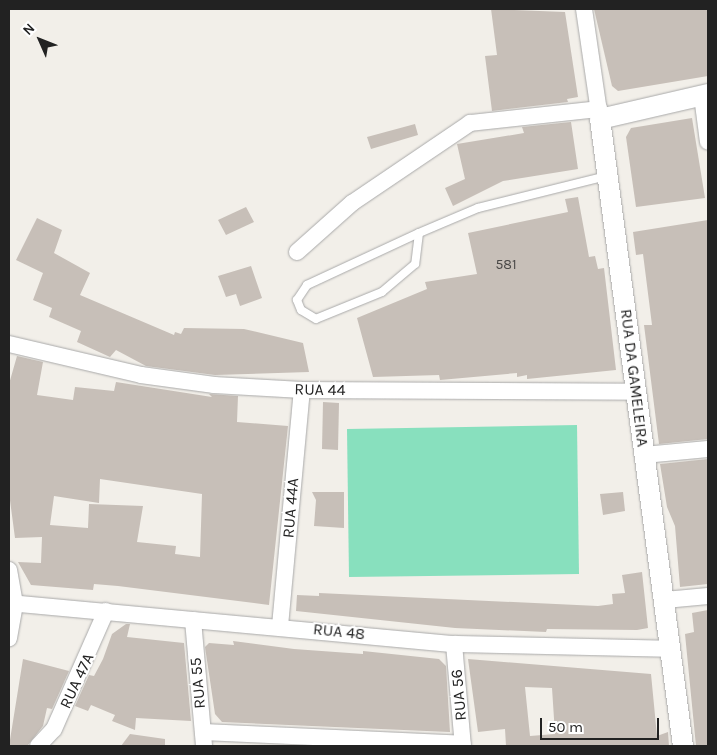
<!DOCTYPE html>
<html>
<head>
<meta charset="utf-8">
<style>
	body { margin:0 }
	#map { position:relative; width:717px; height:755px; overflow:hidden; background:#f2efe9; font-family:Karla,sans-serif }
	div>[style] { position:absolute }
	[style*='--x'] { left:calc(var(--x)*1px); top:calc(var(--y)*1px); width:calc(var(--w)*1px); rotate:calc(var(--a)*1deg) }
	.pitch>* { inset:0; background:#88e0be }
	.building>* { inset:0; background:#c7bfb8 }
	.roads { filter:drop-shadow(0 0 1px #a9a9a9) drop-shadow(0 0 1px #a9a9a9) }
	.service>* { height:8px; margin:-4px; padding:0 4px; transform-origin:4px; border-radius:4px; background:#fff }
	.minor>* { height:16px; margin:-8px; padding:0 8px; transform-origin:8px; border-radius:8px; background:#fff }
	.tertiary>* { height:20px; margin:-10px; padding:0 10px; transform-origin:10px; border-radius:10px; background:#fff }
	span { translate:-50% -50%; white-space:nowrap; text-align:center; line-height:1.15; -webkit-text-stroke:4px #fff; paint-order:stroke }
	.number-label { font-size:14px; color:#4b4948 }
	.number-label span { -webkit-text-stroke-width:0 }
	.street-label { font-size:16px; color:#222 }
	.frame { position:absolute; inset:0; border:10px solid #222; pointer-events:none }
	.north { position:absolute; left:15px; top:15px; width:50px; height:50px; -webkit-text-stroke:4px #fff; paint-order:stroke; rotate:314deg; font-size:14px; font-weight:700; line-height:20px; text-align:center; color:#222 }
	.north::after { content:''; display:block; margin:auto; width:18px; height:22px; background:#222; clip-path:polygon(50% 0,100% 100%,50% 72%,0 100%) }
	.scale { position:absolute; left:540px; top:718px; width:119px; height:22px; box-sizing:border-box; border:2px solid #222; border-top:0; padding-left:6px; font-size:15px; line-height:18px; white-space:nowrap; color:#222; -webkit-text-stroke:4px #fff; paint-order:stroke }
</style>
</head>
<body>
<div id="map">
	<div class="pitch">
		<div style="clip-path:polygon(577px 425px,579px 574px,349px 577px,347px 429px)"></div>
	</div>
	<div class="building">
		<div style="clip-path:polygon(491px 9px,565px 12px,578px 97px,567px 99px,568px 102px,492px 111px,485px 56px,497px 55px)"></div>
		<div style="clip-path:polygon(594px 9px,708px 9px,708px 76px,618px 91px,612px 86px)"></div>
		<div style="clip-path:polygon(692px 118px,705px 198px,636px 207px,626px 137px,631px 128px)"></div>
		<div style="clip-path:polygon(571px 122px,578px 169px,503px 181px,453px 206px,445px 188px,465px 179px,457px 144px,524px 133px,522px 127px)"></div>
		<div style="clip-path:polygon(415px 124px,418px 135px,371px 149px,367px 137px)"></div>
		<div style="clip-path:polygon(578px 197px,589px 257px,595px 256px,598px 269px,604px 268px,616px 370px,527px 379px,527px 375px,517px 377px,517px 373px,440px 380px,439px 375px,373px 377px,357px 318px,427px 289px,425px 282px,477px 274px,468px 233px,568px 212px,565px 199px)"></div>
		<div style="clip-path:polygon(246px 207px,254px 222px,226px 235px,218px 220px)"></div>
		<div style="clip-path:polygon(37px 218px,62px 230px,54px 253px,90px 273px,80px 295px,174px 335px,175px 332px,181px 334px,184px 328px,244px 329px,303px 343px,309px 372px,215px 375px,146px 366px,116px 350px,110px 357px,77px 342px,81px 331px,49px 317px,52px 308px,33px 300px,43px 273px,16px 260px)"></div>
		<div style="clip-path:polygon(708px 220px,708px 439px,659px 444px,644px 325px,652px 325px,643px 254px,636px 255px,633px 232px)"></div>
		<div style="clip-path:polygon(251px 266px,262px 298px,240px 306px,236px 294px,226px 297px,218px 276px)"></div>
		<div style="clip-path:polygon(evenodd,17px 356px,43px 362px,37px 395px,73px 400px,75px 387px,114px 391px,116px 382px,212px 397px,209px 394px,238px 396px,237px 422px,288px 426px,269px 605px,118px 586px,94px 584px,93px 590px,31px 585px,18px 562px,41px 563px,42px 537px,15px 538px,9px 493px,9px 384px,17px 356px,100px 479px,202px 494px,200px 557px,175px 554px,176px 546px,137px 542px,143px 506px,89px 504px,88px 528px,50px 525px,54px 496px,99px 503px,100px 479px)"></div>
		<div style="clip-path:polygon(323px 402px,339px 403px,338px 450px,322px 449px)"></div>
		<div style="clip-path:polygon(708px 459px,708px 584px,680px 587px,675px 526px,667px 507px,660px 464px)"></div>
		<div style="clip-path:polygon(312px 492px,344px 492px,344px 528px,314px 526px,316px 500px)"></div>
		<div style="clip-path:polygon(623px 492px,625px 511px,603px 515px,600px 494px)"></div>
		<div style="clip-path:polygon(642px 572px,648px 628px,637px 630px,547px 629px,546px 632px,455px 628px,296px 611px,297px 595px,319px 596px,319px 593px,598px 606px,613px 604px,612px 594px,625px 593px,622px 575px)"></div>
		<div style="clip-path:polygon(708px 610px,708px 746px,696px 746px,685px 634px,694px 632px,692px 613px)"></div>
		<div style="clip-path:polygon(126px 624px,130px 624px,127px 637px,184px 643px,191px 721px,136px 718px,135px 730px,112px 721px,115px 715px,91px 705px,88px 711px,75px 706px,89px 675px,94px 676px,103px 659px,112px 634px)"></div>
		<div style="clip-path:polygon(233px 641px,294px 649px,363px 654px,363px 651px,439px 659px,446px 666px,450px 732px,222px 722px,215px 714px,205px 647px,209px 643px,234px 645px)"></div>
		<div style="clip-path:polygon(23px 659px,69px 671px,52px 709px,47px 708px,43px 726px,28px 745px,9px 746px)"></div>
		<div style="clip-path:polygon(evenodd,468px 659px,651px 674px,657px 736px,668px 732px,669px 746px,506px 746px,505px 729px,478px 732px,468px 659px,525px 687px,552px 688px,555px 734px,530px 736px,525px 687px)"></div>
		<div style="clip-path:polygon(130px 734px,165px 739px,165px 746px,121px 746px)"></div>
	</div>
	<div class="roads">
		<div class="service">
			<div style="--x:419;--y:233;--w:31;--a:97"></div>
			<div style="--x:415;--y:264;--w:43;--a:139.7"></div>
			<div style="--x:382;--y:292;--w:71;--a:157.8"></div>
			<div style="--x:316;--y:319;--w:17;--a:-149"></div>
			<div style="--x:301;--y:310;--w:11;--a:-112"></div>
			<div style="--x:297;--y:300;--w:18;--a:-56"></div>
			<div style="--x:307;--y:285;--w:123;--a:-24.9"></div>
			<div style="--x:419;--y:233;--w:64;--a:-23"></div>
			<div style="--x:478;--y:208;--w:132;--a:-14"></div>
		</div>
		<div class="minor">
			<div style="--x:584;--y:9;--w:111;--a:81.7"></div>
			<div style="--x:702;--y:96;--w:46;--a:82.6"></div>
			<div style="--x:297;--y:252;--w:74;--a:-41.7"></div>
			<div style="--x:352;--y:203;--w:143;--a:-34.1"></div>
			<div style="--x:470;--y:123;--w:130;--a:-6.2"></div>
			<div style="--x:9;--y:344;--w:136;--a:13.2"></div>
			<div style="--x:141;--y:375;--w:74;--a:7.8"></div>
			<div style="--x:214;--y:385;--w:88;--a:3.3"></div>
			<div style="--x:302;--y:390;--w:333;--a:0.3"></div>
			<div style="--x:644;--y:455;--w:64;--a:-5.4"></div>
			<div style="--x:9;--y:570;--w:35;--a:80"></div>
			<div style="--x:15;--y:604;--w:35;--a:100"></div>
			<div style="--x:665;--y:600;--w:43;--a:-5.3"></div>
			<div style="--x:9;--y:603;--w:447;--a:5.3"></div>
			<div style="--x:454;--y:644;--w:216;--a:1.3"></div>
			<div style="--x:193;--y:620;--w:126;--a:85"></div>
			<div style="--x:280;--y:626;--w:237;--a:-84.7"></div>
			<div style="--x:454;--y:644;--w:102;--a:85"></div>
			<div style="--x:203;--y:732;--w:260;--a:2.6"></div>
			<div style="--x:38;--y:746;--w:23;--a:-47"></div>
			<div style="--x:54;--y:729;--w:129;--a:-66.2"></div>
		</div>
		<div class="tertiary">
			<div style="--x:683;--y:746;--w:632;--a:-97.54"></div>
			<div style="--x:600;--y:119;--w:111;--a:-13"></div>
		</div>
	</div>
	<div class="number-label">
		<span style="left:506px;top:265px">581</span>
	</div>
	<div class="street-label">
		<span style="left:634px;top:378px;rotate:83deg">RUA DA GAMELEIRA</span>
		<span style="left:320px;top:390px;rotate:1deg">RUA 44</span>
		<span style="left:291px;top:508px;rotate:-85deg">RUA 44A</span>
		<span style="left:339px;top:632px;rotate:6deg">RUA 48</span>
		<span style="left:77px;top:681px;rotate:-65deg">RUA 47A</span>
		<span style="left:198px;top:683px;rotate:-95deg">RUA 55</span>
		<span style="left:459px;top:695px;rotate:-95deg">RUA 56</span>
	</div>
	<div class="frame"></div>
	<div class="north">N</div>
	<div class="scale">50 m</div>
</div>
</body>
</html>
